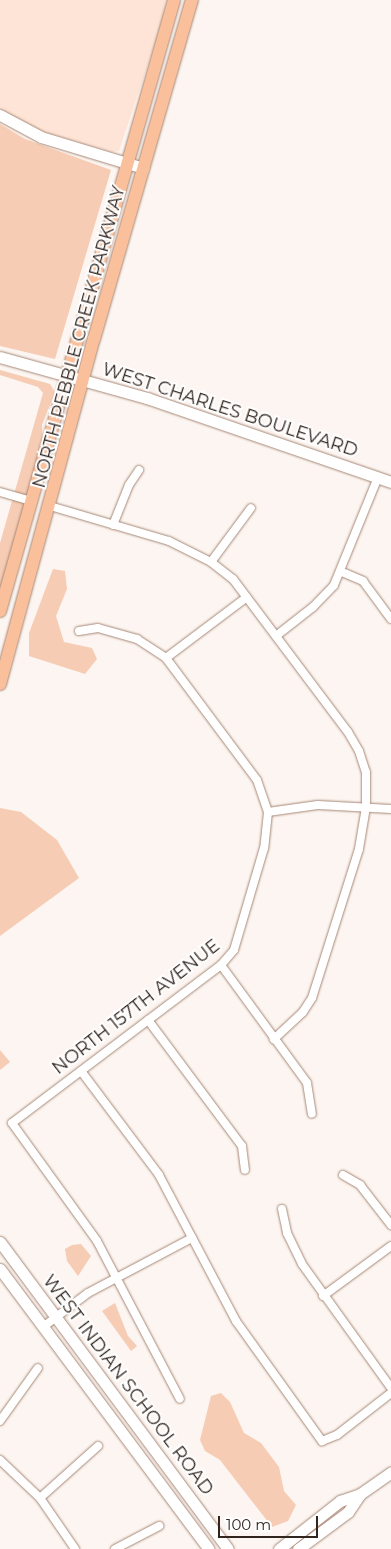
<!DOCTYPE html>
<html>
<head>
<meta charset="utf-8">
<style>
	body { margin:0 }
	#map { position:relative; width:391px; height:1549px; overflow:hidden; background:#fcf5f1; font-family:Montserrat,sans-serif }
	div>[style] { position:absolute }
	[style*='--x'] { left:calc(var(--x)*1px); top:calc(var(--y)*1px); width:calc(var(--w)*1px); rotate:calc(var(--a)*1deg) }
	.built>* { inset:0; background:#fee4d6 }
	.green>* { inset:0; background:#f6ccb4 }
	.roads { filter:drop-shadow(0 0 1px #a78775) drop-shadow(0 0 1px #a78775) }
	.street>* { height:8px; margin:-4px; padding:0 4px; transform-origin:4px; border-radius:4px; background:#fff }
	.secondary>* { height:11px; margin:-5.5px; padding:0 5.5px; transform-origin:5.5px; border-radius:5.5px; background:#fff }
	.primary>* { height:12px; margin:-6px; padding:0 6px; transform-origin:6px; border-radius:6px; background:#fabf9b }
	span { translate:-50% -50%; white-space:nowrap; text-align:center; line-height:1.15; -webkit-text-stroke:4px #fff; paint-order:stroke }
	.street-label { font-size:18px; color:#32251e }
	.scale { position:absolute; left:218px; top:1516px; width:100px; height:22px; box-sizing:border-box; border:2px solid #32251e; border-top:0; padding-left:6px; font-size:15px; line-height:18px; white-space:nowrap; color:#32251e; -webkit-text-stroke:4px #fff; paint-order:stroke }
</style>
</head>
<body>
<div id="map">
	<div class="built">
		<div style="clip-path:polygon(0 0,166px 0,161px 26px,119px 151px,112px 152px,37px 130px,0 109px)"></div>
	</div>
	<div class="green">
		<div style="clip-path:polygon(0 124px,25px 139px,111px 170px,55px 359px,0 346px)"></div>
		<div style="clip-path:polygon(0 370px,50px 384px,55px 392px,42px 425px,43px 445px,0 592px,0 543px,43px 393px,38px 387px,0 375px)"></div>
		<div style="clip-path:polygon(53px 569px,65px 571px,67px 589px,56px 616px,64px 642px,92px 648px,97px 659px,85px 674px,29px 656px,29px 633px)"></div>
		<div style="clip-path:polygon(0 808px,21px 812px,57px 840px,79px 878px,0 936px)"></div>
		<div style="clip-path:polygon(0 1050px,10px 1062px,0 1070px)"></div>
		<div style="clip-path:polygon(72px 1245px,81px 1244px,91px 1256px,78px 1276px,67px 1261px,65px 1249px)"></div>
		<div style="clip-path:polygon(115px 1303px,128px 1336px,137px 1346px,131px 1351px,102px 1311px)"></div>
		<div style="clip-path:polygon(221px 1393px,230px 1402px,244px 1433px,261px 1443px,279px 1467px,284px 1491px,296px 1505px,288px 1521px,272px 1527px,220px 1460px,205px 1451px,200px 1440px,211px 1396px)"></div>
	</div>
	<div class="roads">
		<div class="street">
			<div style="--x:0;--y:492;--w:32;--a:16"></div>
			<div style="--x:50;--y:506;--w:124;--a:16.4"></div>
			<div style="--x:169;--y:541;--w:47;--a:26.6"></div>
			<div style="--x:211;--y:562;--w:28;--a:38"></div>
			<div style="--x:233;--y:579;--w:191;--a:53.1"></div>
			<div style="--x:348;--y:732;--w:22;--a:60"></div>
			<div style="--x:359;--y:751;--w:22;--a:72"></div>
			<div style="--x:366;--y:772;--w:35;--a:90"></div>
			<div style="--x:366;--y:807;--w:43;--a:99.5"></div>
			<div style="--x:359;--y:849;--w:156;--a:107.5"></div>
			<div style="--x:312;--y:998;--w:17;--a:123"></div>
			<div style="--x:303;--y:1012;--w:40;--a:137"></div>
			<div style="--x:113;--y:525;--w:43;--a:-68.2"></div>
			<div style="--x:129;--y:485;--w:18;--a:-56"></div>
			<div style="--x:211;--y:562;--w:67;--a:-53.5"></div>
			<div style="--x:342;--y:572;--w:23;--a:23"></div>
			<div style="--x:363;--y:581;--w:47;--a:53.6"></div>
			<div style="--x:79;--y:631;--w:19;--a:-9"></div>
			<div style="--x:98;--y:628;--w:41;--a:15.8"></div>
			<div style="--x:137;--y:639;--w:35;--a:33"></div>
			<div style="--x:166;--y:658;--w:152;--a:53.3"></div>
			<div style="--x:257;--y:780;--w:34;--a:71"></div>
			<div style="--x:268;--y:812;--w:36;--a:96"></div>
			<div style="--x:264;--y:848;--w:106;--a:106.4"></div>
			<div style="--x:234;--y:950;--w:20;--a:131"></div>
			<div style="--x:221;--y:965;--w:262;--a:142.9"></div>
			<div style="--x:12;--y:1123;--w:145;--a:54.2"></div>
			<div style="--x:97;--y:1241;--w:178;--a:62.3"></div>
			<div style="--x:276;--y:636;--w:47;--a:-38.1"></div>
			<div style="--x:313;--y:607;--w:30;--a:-46"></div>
			<div style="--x:334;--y:585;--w:117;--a:-67.8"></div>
			<div style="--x:166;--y:658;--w:101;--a:-37"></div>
			<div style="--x:268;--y:812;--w:50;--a:-8"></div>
			<div style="--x:318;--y:805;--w:73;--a:3.1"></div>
			<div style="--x:221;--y:965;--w:146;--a:53.9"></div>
			<div style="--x:307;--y:1083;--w:31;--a:81"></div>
			<div style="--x:148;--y:1020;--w:157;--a:53.3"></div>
			<div style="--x:242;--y:1146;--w:24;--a:83"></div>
			<div style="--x:81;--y:1071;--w:130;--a:53.1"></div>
			<div style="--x:159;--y:1175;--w:165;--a:62.2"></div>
			<div style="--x:236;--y:1321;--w:148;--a:54.4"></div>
			<div style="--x:322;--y:1441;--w:16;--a:-22"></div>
			<div style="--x:337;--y:1435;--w:68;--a:-37.9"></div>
			<div style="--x:343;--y:1175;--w:20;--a:30"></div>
			<div style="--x:360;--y:1185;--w:51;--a:52.2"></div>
			<div style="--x:282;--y:1209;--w:25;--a:78"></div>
			<div style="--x:287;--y:1233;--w:34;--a:64"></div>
			<div style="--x:302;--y:1264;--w:153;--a:54.3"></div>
			<div style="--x:323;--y:1296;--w:84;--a:-36.3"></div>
			<div style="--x:43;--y:1327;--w:56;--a:-37.1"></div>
			<div style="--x:88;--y:1293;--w:118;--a:-27.9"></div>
			<div style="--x:0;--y:1421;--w:65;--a:-54.4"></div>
			<div style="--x:0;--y:1460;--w:55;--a:43.5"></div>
			<div style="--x:40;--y:1498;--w:62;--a:55.5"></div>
			<div style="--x:40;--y:1498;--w:78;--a:-41.9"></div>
			<div style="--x:115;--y:1549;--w:50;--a:-27.6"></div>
		</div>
		<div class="secondary">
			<div style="--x:0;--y:115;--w:47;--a:28.2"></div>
			<div style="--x:41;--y:137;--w:107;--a:16.9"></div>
			<div style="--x:0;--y:357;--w:153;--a:15.6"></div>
			<div style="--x:147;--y:398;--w:258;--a:19"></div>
			<div style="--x:0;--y:1242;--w:382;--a:53.4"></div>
			<div style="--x:0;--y:1269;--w:349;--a:53.3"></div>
			<div style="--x:279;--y:1549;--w:78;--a:-38.2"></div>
			<div style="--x:340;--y:1501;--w:21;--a:-19"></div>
			<div style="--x:360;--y:1494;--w:38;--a:-35"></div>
			<div style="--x:298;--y:1549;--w:62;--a:-36.5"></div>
			<div style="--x:348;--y:1512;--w:22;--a:-56"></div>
		</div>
		<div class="primary">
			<div style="--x:0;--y:611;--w:635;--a:-74.1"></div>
			<div style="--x:0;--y:684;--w:358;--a:-74.8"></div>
			<div style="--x:94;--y:339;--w:353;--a:-73.9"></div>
		</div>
	</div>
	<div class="street-label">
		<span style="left:79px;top:337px;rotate:-75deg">NORTH PEBBLE CREEK PARKWAY</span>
		<span style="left:230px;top:410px;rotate:18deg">WEST CHARLES BOULEVARD</span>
		<span style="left:136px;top:1007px;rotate:-38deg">NORTH 157TH AVENUE</span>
		<span style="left:128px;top:1385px;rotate:53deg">WEST INDIAN SCHOOL ROAD</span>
	</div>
	<div class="scale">100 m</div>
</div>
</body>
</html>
